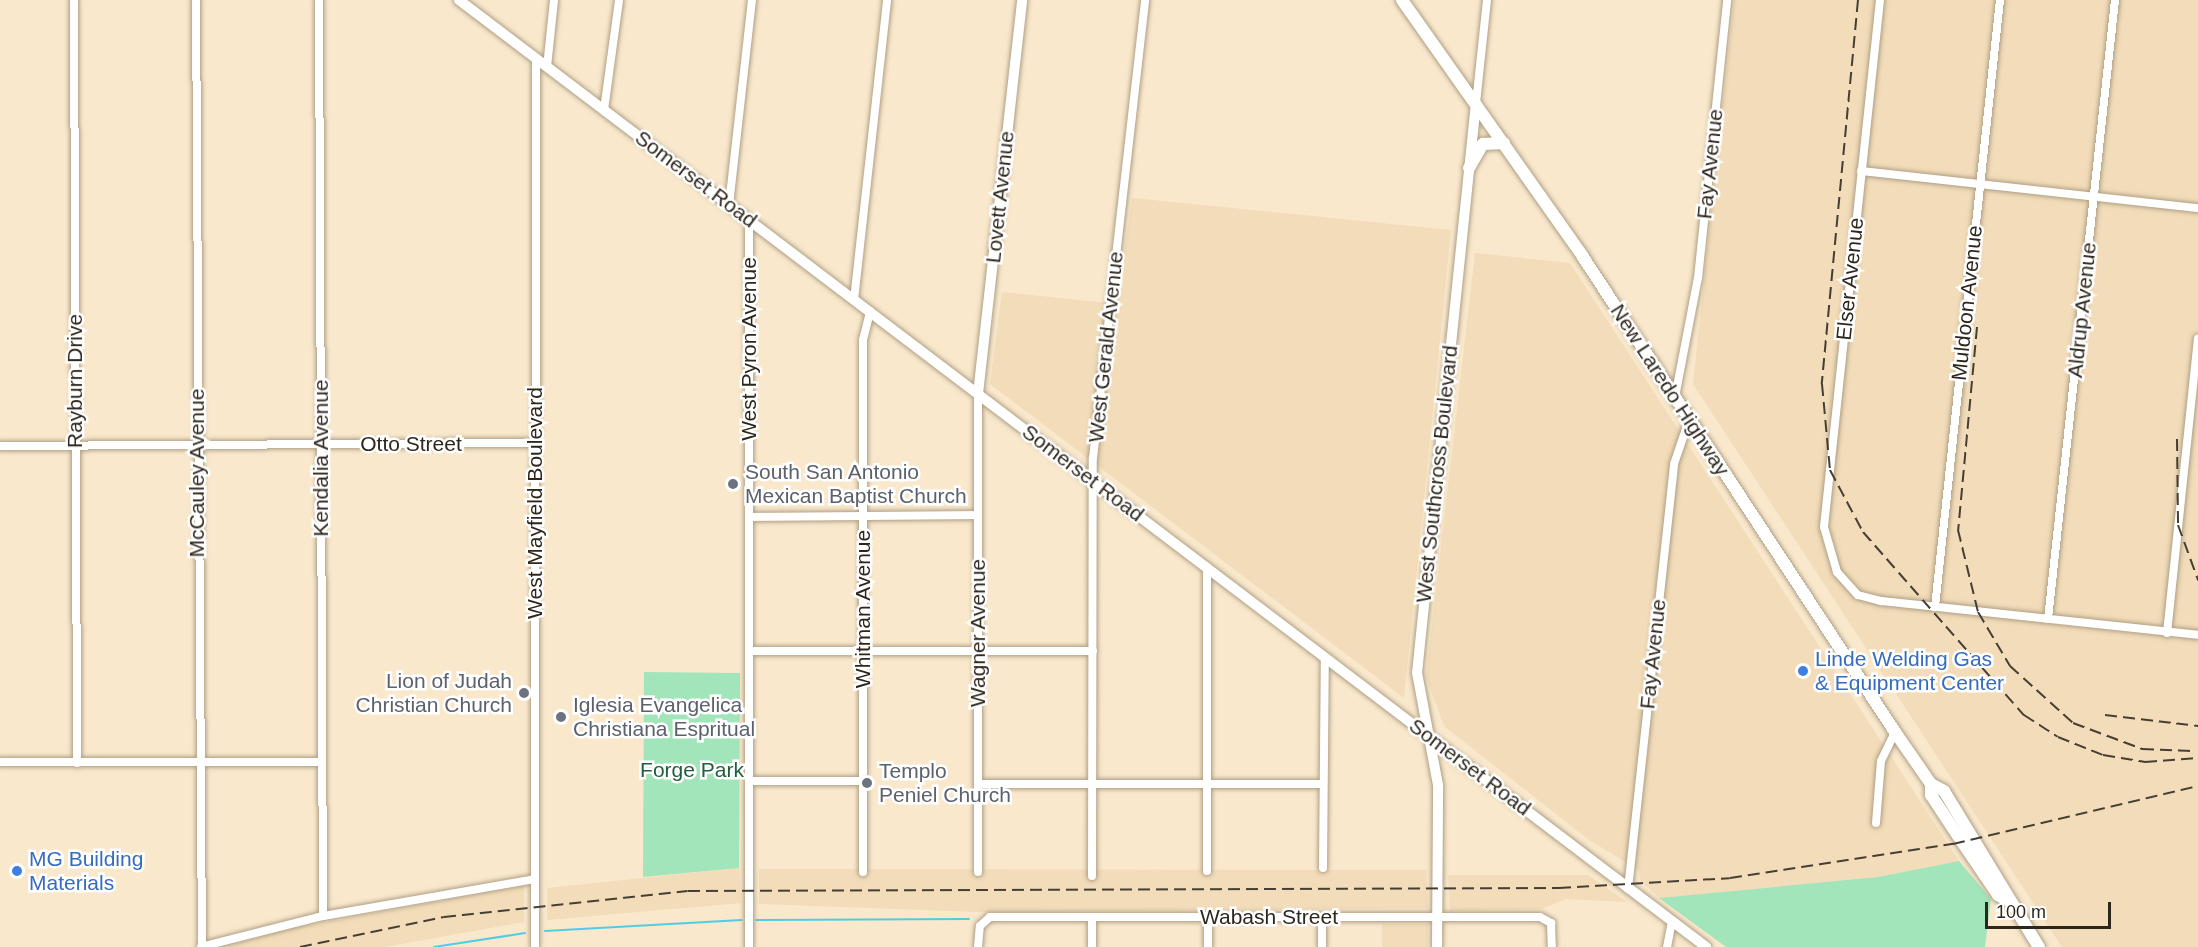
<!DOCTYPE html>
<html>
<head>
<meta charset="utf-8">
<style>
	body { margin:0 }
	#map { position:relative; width:2198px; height:947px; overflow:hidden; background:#f9e8cc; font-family:Arial,sans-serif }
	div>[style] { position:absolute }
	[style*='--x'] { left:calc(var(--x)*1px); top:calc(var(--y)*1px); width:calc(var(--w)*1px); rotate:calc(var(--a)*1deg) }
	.built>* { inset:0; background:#f2dcb9 }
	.green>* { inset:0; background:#a2e5bb }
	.stream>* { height:2px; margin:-1px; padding:0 1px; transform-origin:1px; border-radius:1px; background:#52cce3 }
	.roads { filter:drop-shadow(0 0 2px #af9f84) drop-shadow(0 0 2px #af9f84) }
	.street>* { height:8px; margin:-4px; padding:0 4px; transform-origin:4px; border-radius:4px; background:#fff }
	.secondary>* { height:10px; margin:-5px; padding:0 5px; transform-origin:5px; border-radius:5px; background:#fff }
	.primary>* { height:12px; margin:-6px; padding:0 6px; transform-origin:6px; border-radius:6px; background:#fff }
	.rail>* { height:2px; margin-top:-1px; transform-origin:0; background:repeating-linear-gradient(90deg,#463e32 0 12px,transparent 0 18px) }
	.dots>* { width:16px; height:16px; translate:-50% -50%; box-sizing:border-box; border:3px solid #fff; border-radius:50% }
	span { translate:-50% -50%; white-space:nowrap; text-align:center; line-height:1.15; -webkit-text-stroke:5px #fff; paint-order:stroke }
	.street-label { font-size:21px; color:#2d261c }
	.worship-label { font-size:21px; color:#5b616d }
	.left { translate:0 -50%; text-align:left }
	.right { translate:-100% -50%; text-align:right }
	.shop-label { font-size:21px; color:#366cbe }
	.park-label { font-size:21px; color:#205e3d }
	.scale { position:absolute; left:1985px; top:902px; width:126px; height:27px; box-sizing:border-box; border:3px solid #2d261c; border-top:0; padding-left:8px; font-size:18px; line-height:21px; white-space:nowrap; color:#2d261c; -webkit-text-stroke:4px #fff; paint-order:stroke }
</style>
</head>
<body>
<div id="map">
	<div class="built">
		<div style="clip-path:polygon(1734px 0,2198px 0,2198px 947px,2062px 947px,1693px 384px)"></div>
		<div style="clip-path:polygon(1132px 198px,1451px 230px,1404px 698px,990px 384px,1002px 292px,1117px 304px)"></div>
		<div style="clip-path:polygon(1475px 253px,1570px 263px,1959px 861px,1878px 877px,1659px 898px,1640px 880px,1639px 870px,1589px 840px,1444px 726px,1426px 677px)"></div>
		<div style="clip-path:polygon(739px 868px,741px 903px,547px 920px,547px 888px)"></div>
		<div style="clip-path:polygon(759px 869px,1426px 870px,1428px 908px,977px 912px,759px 904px)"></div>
		<div style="clip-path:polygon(1448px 875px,1588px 875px,1627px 902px,1566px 899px,1541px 909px,1450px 911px)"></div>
		<div style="clip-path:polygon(524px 886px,524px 922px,385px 947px,226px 947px,283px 930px)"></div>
		<div style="clip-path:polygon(1382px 924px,1428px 924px,1428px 947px,1382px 947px)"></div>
	</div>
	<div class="green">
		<div style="clip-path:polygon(644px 672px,740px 673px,739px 868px,643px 877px)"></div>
		<div style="clip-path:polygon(1959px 861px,1991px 899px,1985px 947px,1726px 947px,1659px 898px,1878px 877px)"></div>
	</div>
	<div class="stream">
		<div style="--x:756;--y:920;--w:213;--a:-0.3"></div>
		<div style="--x:545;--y:931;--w:197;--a:-3.2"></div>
		<div style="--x:434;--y:947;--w:92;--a:-8.7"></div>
	</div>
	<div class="roads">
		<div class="street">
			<div style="--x:74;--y:0;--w:763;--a:89.77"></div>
			<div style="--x:196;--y:0;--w:947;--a:89.64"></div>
			<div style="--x:319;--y:0;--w:916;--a:89.75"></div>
			<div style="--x:1880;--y:0;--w:530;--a:96.07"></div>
			<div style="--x:1824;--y:527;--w:47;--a:73.9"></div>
			<div style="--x:1837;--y:572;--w:31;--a:48"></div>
			<div style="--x:1858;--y:595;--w:24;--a:15"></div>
			<div style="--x:1881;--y:601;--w:319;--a:6.1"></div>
			<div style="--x:547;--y:67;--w:67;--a:-84"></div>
			<div style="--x:1476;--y:103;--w:104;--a:-83.9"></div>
			<div style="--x:604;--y:110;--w:111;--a:-82.2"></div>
			<div style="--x:1861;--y:171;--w:339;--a:6.3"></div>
			<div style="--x:729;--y:205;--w:206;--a:-83.6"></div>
			<div style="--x:749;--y:220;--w:727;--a:90"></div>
			<div style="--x:854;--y:300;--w:302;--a:-83.7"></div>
			<div style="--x:978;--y:394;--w:478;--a:90"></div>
			<div style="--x:1675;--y:397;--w:121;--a:-79.1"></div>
			<div style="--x:1698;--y:278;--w:280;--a:-84"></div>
			<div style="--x:0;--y:446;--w:534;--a:-0.32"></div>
			<div style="--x:750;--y:517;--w:228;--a:-0.5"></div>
			<div style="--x:1207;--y:567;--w:304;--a:90"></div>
			<div style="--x:1935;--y:607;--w:610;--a:-83.89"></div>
			<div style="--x:2048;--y:619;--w:623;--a:-83.82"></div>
			<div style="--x:2167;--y:633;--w:296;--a:-84"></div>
			<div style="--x:750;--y:651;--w:343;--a:0"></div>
			<div style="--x:0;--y:762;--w:322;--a:0"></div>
			<div style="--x:750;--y:781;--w:113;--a:0"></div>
			<div style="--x:978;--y:784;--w:344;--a:0"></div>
			<div style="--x:1876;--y:823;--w:62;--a:-85.4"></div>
			<div style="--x:1881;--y:761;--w:32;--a:-64"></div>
			<div style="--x:1323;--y:868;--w:211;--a:-89.5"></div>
			<div style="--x:863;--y:872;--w:532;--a:-90"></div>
			<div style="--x:863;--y:340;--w:30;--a:-76"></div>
			<div style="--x:1092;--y:876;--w:418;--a:-89.9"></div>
			<div style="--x:1093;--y:458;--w:461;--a:-83.5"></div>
			<div style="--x:1628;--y:889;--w:427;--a:-83.8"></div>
			<div style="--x:1674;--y:464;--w:46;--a:-71.2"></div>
			<div style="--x:1322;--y:917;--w:30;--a:90"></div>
			<div style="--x:1092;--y:918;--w:29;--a:90"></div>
			<div style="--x:201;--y:947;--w:126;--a:-14.3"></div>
			<div style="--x:323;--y:916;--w:215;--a:-9.9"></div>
			<div style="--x:535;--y:947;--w:888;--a:-89.94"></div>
			<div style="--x:978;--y:947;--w:21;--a:-85"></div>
			<div style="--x:980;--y:926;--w:13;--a:-42"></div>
			<div style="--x:990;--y:917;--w:550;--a:0"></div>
			<div style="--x:1540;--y:917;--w:13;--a:29"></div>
			<div style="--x:1551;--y:923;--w:24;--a:88"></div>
			<div style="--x:1208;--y:947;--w:30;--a:-90"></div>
			<div style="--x:1667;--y:947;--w:26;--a:-79"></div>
		</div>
		<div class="secondary">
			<div style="--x:459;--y:0;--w:1566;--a:37.21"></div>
			<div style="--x:978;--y:394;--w:396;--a:-83.6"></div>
			<div style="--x:1437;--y:947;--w:162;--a:-89.6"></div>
			<div style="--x:1438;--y:785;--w:114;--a:-100.6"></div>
			<div style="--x:1417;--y:673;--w:573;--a:-84.09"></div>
		</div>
		<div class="primary">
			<div style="--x:1402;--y:0;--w:314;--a:54.8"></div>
			<div style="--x:1583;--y:257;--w:568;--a:56.7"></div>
			<div style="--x:1895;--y:732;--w:63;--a:55.3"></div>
			<div style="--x:1931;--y:784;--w:15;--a:28"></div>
			<div style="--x:1944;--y:791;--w:183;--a:58.7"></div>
			<div style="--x:1469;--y:168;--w:28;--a:-60"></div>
			<div style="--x:1483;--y:144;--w:21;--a:-3"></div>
			<div style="--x:1931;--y:784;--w:11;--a:90"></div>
			<div style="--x:1931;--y:795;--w:56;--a:56.6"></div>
			<div style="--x:1962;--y:842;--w:64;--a:55.8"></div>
			<div style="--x:1998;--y:895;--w:13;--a:29"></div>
		</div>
	</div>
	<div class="rail">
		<div style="--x:1858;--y:0;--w:386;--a:95.4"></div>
		<div style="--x:1822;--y:384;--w:86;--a:84.7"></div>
		<div style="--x:1830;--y:470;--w:70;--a:62"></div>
		<div style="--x:1863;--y:532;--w:244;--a:48.7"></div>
		<div style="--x:2024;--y:715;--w:40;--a:32.9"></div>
		<div style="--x:2058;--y:737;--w:48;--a:21.8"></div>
		<div style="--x:2103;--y:755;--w:43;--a:9.5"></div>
		<div style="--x:2145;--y:762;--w:53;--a:-4.3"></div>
		<div style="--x:1977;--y:327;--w:204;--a:95.3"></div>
		<div style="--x:1958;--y:530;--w:84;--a:76.3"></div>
		<div style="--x:1978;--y:612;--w:63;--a:59.3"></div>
		<div style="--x:2010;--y:666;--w:85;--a:42.1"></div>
		<div style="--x:2073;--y:723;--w:74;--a:20.6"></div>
		<div style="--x:2142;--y:749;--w:50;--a:2.3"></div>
		<div style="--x:2177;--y:439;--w:86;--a:89.3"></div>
		<div style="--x:2178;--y:525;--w:59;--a:70"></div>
		<div style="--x:2105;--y:715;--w:94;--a:6.7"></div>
		<div style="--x:300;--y:947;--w:147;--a:-11.8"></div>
		<div style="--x:444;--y:917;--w:245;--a:-6.1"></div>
		<div style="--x:688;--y:891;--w:871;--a:-0.2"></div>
		<div style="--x:1559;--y:888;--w:171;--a:-3.3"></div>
		<div style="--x:1730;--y:878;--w:226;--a:-8.7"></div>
		<div style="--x:1953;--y:844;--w:252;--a:-13.3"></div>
	</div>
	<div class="dots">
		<div style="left:733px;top:484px;background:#6b7280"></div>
		<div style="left:1803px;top:671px;background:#3f7fe0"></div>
		<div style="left:524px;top:693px;background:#6b7280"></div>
		<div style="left:561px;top:717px;background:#6b7280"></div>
		<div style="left:867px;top:783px;background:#6b7280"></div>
		<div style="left:17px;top:871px;background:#3f7fe0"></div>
	</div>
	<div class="street-label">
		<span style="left:1710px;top:164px;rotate:-84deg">Fay Avenue</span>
		<span style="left:696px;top:179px;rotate:37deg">Somerset Road</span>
		<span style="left:1000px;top:197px;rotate:-84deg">Lovett Avenue</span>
		<span style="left:1850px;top:279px;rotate:-84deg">Elser Avenue</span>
		<span style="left:1967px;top:303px;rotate:-84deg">Muldoon Avenue</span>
		<span style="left:2082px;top:310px;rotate:-84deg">Aldrup Avenue</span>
		<span style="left:1106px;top:347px;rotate:-84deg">West Gerald Avenue</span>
		<span style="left:749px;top:349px;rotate:-90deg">West Pyron Avenue</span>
		<span style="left:75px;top:381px;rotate:-90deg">Rayburn Drive</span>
		<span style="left:1670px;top:390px;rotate:57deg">New Laredo Highway</span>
		<span style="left:411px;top:444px">Otto Street</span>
		<span style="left:321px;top:458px;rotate:-90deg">Kendalia Avenue</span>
		<span style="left:197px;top:473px;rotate:-90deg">McCauley Avenue</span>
		<span style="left:1083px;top:473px;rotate:37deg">Somerset Road</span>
		<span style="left:1437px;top:474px;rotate:-84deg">West Southcross Boulevard</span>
		<span style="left:535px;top:503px;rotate:-90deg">West Mayfield Boulevard</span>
		<span style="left:863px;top:609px;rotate:-90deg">Whitman Avenue</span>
		<span style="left:978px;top:633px;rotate:-90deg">Wagner Avenue</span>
		<span style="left:1653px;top:654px;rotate:-84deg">Fay Avenue</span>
		<span style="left:1470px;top:767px;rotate:37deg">Somerset Road</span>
		<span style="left:1269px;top:917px">Wabash Street</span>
	</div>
	<div class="worship-label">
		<span class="left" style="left:745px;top:484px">South San Antonio<br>Mexican Baptist Church</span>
		<span class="right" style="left:512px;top:693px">Lion of Judah<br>Christian Church</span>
		<span class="left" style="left:573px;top:717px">Iglesia Evangelica<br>Christiana Espritual</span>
		<span class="left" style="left:879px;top:783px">Templo<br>Peniel Church</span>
	</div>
	<div class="shop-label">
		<span class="left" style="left:1815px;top:671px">Linde Welding Gas<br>&amp; Equipment Center</span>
		<span class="left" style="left:29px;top:871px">MG Building<br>Materials</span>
	</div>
	<div class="park-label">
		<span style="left:692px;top:770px">Forge Park</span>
	</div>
	<div class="scale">100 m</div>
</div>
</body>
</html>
